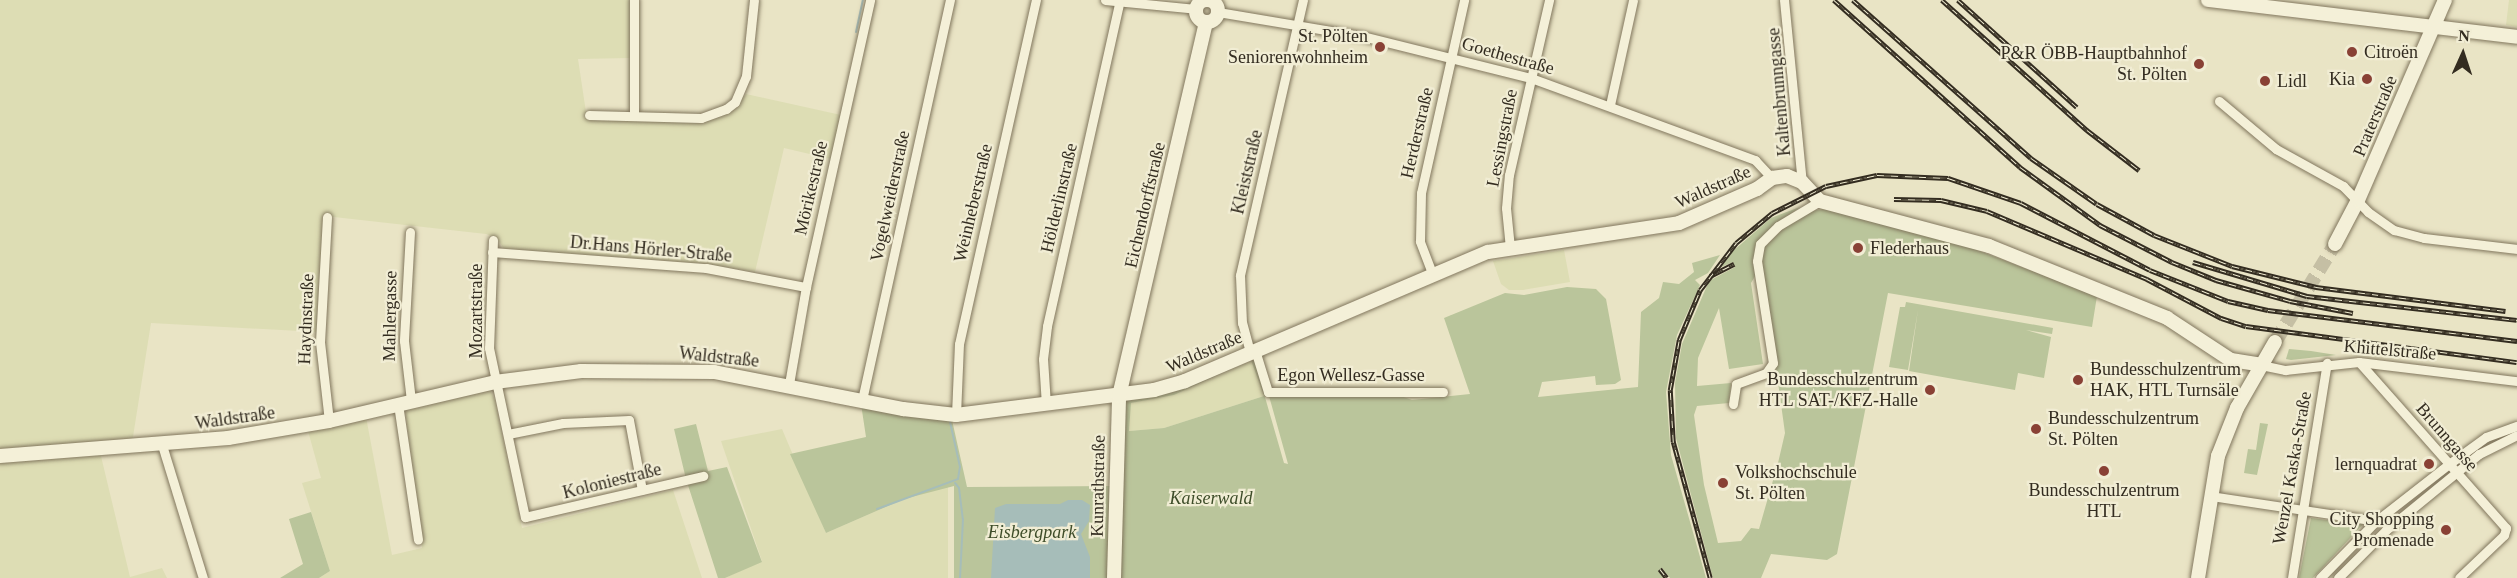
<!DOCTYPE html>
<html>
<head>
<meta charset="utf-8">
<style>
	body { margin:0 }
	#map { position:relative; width:2517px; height:578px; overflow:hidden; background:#e9e4c5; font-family:Georgia,serif }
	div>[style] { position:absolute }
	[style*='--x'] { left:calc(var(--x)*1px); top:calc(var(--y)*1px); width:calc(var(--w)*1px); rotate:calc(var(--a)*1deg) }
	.farmland>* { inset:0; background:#ddddb4 }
	.green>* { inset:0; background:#bac59b }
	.water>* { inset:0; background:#a6bdb9 }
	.stream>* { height:2px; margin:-1px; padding:0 1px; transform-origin:1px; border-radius:1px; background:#a6bdb9 }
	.secondary-tunnel>* { height:14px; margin-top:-7px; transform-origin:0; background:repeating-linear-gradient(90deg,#c5bfa4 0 14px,transparent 0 21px) }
	.roads { filter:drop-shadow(0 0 2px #81765d) drop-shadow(0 0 2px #81765d) }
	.street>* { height:9px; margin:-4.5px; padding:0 4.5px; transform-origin:4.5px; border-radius:4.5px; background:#f4f0d8 }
	.secondary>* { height:14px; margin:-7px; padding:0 7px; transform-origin:7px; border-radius:7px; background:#f4f0d8 }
	.secondary>.ring { margin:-7px; padding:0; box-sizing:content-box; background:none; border:14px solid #f4f0d8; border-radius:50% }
	.rail>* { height:4.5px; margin-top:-2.25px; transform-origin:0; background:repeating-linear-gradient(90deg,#f1edd4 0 7px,#332c20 0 14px); box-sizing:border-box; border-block:2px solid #332c20 }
	.dots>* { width:16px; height:16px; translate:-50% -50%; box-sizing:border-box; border:3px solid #f1edd4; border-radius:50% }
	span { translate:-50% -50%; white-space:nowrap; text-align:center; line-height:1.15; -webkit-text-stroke:4.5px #f1edd4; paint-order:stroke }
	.poi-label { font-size:18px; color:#332c20 }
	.right { translate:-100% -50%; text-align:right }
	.left { translate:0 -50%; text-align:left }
	.street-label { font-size:18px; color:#332c20 }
	.park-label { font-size:18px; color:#3e4d29; font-style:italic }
	.north { position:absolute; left:2433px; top:24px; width:60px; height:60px; -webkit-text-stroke:4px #f1edd4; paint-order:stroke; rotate:3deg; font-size:16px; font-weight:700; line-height:24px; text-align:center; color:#332c20 }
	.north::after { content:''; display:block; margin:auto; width:21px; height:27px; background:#332c20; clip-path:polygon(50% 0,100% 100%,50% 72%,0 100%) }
</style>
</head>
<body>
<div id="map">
	<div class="farmland">
		<div style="clip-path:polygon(0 0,631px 0,630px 58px,578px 59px,587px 119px,701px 123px,728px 113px,746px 94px,841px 115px,831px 159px,784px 148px,755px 272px,706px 264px,504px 249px,497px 238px,486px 234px,325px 216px,318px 332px,151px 323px,132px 443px,0 453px)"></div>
		<div style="clip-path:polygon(2509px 0,2517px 0,2517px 27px,2506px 25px)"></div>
		<div style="clip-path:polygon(1564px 250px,1570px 282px,1523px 290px,1509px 290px,1501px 284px,1493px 261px)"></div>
		<div style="clip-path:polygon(1252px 360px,1264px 396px,1164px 428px,1129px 431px,1130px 403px,1174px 395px)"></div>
		<div style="clip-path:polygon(490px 390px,495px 400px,522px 528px,673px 490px,702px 578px,319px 578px,330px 571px,302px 483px,321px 478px,308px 431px,366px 417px,392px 555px,422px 548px,405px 408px)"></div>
		<div style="clip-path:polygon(782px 429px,826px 533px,904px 499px,948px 486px,948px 578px,725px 578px,762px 561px,721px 441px)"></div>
		<div style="clip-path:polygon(100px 452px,130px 577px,162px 568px,167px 578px,0 578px,0 460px)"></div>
	</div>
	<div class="green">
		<div style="clip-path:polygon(1800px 207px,1768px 231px,1756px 249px,1757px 273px,1751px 283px,1763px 364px,1729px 369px,1719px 308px,1698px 358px,1697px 386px,1731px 383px,1729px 403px,1697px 406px,1694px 415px,1704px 485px,1718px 543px,1741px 541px,1751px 528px,1759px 529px,1778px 463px,1785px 433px,1760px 252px,1766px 241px,1809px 211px,1825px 209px,1959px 243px,2097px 296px,2092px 327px,1888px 293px,1837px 554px,1827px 560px,1771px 554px,1761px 578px,1713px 578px,1676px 438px,1675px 383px,1682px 344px,1709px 281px,1735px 267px,1733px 262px,1719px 268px,1733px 251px,1771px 218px)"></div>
		<div style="clip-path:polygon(evenodd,1720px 255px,1708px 273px,1695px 280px,1700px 285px,1677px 335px,1666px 392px,1671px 455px,1706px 578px,1670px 578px,1662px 568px,1658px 571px,1664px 578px,1117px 578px,1125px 400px,1254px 359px,1284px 463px,1288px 464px,1269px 396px,1401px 396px,1412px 400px,1470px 394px,1444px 318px,1505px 293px,1524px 295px,1567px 287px,1596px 289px,1606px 299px,1621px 380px,1615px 384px,1596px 385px,1595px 376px,1542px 382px,1538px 397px,1638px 387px,1641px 312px,1659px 298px,1663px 282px,1679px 284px,1694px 272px,1692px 263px,1720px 255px,1251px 360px,1264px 396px,1164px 428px,1129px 431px,1131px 403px,1174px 395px,1251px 360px)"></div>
		<div style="clip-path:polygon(1906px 302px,2053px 328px,2052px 334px,2026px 330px,2051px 337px,2044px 378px,2018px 373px,2015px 390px,1909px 371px,1918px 310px,1908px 370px,1889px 367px,1900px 307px,1905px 307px)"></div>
		<div style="clip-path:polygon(2289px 349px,2311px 351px,2336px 355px,2291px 360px,2286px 359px)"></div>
		<div style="clip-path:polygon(861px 404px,952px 420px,967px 487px,1111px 486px,1110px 578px,954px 578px,954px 486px,904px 499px,826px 533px,790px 454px,866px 437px)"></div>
		<div style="clip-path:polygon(2260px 423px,2268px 424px,2257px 475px,2244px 473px,2248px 449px,2256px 450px)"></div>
		<div style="clip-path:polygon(696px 424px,708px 471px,727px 467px,762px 562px,725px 578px,718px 578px,686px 479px,674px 429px)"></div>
		<div style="clip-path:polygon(311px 512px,330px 571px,319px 578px,280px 578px,303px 564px,289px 519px)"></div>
		<div style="clip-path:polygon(2311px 518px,2357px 524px,2365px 522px,2313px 578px,2299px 578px)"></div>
	</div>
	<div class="water">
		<div style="clip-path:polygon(1068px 500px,1082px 500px,1090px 505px,1089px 521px,1081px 534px,1090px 557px,1090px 578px,991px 578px,995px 508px,1006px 504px,1060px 504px)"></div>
	</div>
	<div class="stream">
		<div style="--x:856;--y:32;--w:33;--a:-78"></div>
		<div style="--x:955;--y:483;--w:6;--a:51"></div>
		<div style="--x:959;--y:488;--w:31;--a:83"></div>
		<div style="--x:963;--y:519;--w:59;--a:92.9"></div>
		<div style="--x:877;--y:509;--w:86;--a:-20.3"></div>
		<div style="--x:958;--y:479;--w:12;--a:-81"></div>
		<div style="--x:960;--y:467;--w:46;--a:-102.5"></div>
	</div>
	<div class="secondary-tunnel">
		<div style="--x:2275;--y:342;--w:115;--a:-58.5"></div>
	</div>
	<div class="roads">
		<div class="street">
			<div style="--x:1105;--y:0;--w:91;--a:5.6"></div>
			<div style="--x:1784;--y:0;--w:183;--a:84.4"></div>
			<div style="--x:1218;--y:12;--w:146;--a:9.5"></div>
			<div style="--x:1362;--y:36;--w:174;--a:14"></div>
			<div style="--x:1531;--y:78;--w:239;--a:20.1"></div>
			<div style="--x:1755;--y:160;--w:25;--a:47"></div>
			<div style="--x:2219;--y:101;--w:75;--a:40.1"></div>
			<div style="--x:2276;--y:149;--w:77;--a:28.9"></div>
			<div style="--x:2343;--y:186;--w:36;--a:46"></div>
			<div style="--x:2368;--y:212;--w:32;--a:35"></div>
			<div style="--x:2394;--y:230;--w:31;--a:15"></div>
			<div style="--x:2424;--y:238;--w:94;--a:6.7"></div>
			<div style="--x:1610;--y:105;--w:107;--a:-77.6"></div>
			<div style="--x:589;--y:115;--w:112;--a:1.5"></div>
			<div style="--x:701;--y:118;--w:27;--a:-20"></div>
			<div style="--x:726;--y:109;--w:11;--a:-38"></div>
			<div style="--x:735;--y:102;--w:28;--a:-67"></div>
			<div style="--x:746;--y:76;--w:76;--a:-84"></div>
			<div style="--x:634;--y:116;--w:116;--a:-90"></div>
			<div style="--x:327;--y:217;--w:125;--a:93.2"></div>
			<div style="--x:320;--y:342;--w:80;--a:83.5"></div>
			<div style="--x:410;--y:232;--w:109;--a:93.2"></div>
			<div style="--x:404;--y:341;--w:60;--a:83.3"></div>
			<div style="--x:493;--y:240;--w:108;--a:92.1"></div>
			<div style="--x:489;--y:348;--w:173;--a:78"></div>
			<div style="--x:525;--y:517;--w:183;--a:-13"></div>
			<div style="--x:1510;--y:248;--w:40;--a:-95.7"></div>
			<div style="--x:1506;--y:208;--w:33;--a:-85"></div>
			<div style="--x:1509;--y:175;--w:180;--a:-77.1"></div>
			<div style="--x:492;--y:252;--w:215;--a:4.3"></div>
			<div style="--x:706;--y:268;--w:102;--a:10.8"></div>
			<div style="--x:1432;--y:273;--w:34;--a:-111"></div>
			<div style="--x:1420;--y:241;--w:48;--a:-88.8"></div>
			<div style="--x:1421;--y:193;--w:198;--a:-77.4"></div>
			<div style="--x:1255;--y:350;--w:44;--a:72.8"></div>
			<div style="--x:1268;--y:392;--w:175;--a:0"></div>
			<div style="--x:1250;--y:352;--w:30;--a:-105"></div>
			<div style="--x:1242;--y:323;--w:48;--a:-92.4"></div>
			<div style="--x:1240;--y:275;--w:282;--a:-77.1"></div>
			<div style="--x:2359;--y:362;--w:222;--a:48.5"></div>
			<div style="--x:2506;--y:528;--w:7;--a:106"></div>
			<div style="--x:2504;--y:535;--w:62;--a:136.3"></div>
			<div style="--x:2261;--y:365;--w:25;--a:12"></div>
			<div style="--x:2285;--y:370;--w:74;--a:-6.2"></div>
			<div style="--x:2359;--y:362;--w:159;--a:6.9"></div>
			<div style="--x:789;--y:384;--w:98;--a:-80.1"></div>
			<div style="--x:806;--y:287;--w:294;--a:-77.4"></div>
			<div style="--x:862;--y:400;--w:410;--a:-77.6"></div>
			<div style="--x:398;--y:404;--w:137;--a:81.6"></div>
			<div style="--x:1733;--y:404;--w:20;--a:-81"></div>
			<div style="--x:1736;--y:384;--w:32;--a:-20"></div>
			<div style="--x:1766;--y:373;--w:12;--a:-55"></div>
			<div style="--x:1773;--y:363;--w:103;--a:-98.9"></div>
			<div style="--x:1757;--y:261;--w:17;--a:-80"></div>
			<div style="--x:1760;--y:244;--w:25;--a:-45"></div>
			<div style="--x:1778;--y:226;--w:49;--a:-30.8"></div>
			<div style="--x:1046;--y:405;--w:46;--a:-93.7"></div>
			<div style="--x:1043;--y:359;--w:33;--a:-83"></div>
			<div style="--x:1047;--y:326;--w:334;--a:-77.4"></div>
			<div style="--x:956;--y:415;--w:71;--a:-87.6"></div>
			<div style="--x:959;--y:344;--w:353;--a:-77.4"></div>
			<div style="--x:508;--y:434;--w:56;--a:-11.3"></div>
			<div style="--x:563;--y:423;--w:66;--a:-2.6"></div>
			<div style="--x:629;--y:420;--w:71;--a:79.5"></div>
			<div style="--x:162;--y:445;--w:139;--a:72.9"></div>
			<div style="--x:2211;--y:496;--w:167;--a:8.6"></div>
			<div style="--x:2292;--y:578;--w:218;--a:-80.8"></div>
			<div style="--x:2320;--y:578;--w:80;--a:-45.5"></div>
			<div style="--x:2376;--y:521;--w:93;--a:-38"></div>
			<div style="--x:2449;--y:464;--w:46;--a:-36.1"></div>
			<div style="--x:2486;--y:437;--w:33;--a:-20"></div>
			<div style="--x:2338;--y:578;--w:68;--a:-45"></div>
			<div style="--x:2386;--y:530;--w:120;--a:-39.3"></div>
			<div style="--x:2479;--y:454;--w:42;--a:-26.6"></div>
		</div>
		<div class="secondary">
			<div class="ring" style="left:1196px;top:0;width:8px;height:8px"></div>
			<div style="--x:2208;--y:0;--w:311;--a:6.8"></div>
			<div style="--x:2335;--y:244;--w:50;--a:-62.4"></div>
			<div style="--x:2358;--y:200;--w:218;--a:-66.5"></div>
			<div style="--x:0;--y:456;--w:229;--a:-4.5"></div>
			<div style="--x:228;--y:438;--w:102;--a:-9.6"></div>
			<div style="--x:329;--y:421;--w:171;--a:-13.2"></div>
			<div style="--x:495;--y:382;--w:87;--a:-7.3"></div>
			<div style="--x:581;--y:371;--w:133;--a:0.4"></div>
			<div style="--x:714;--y:372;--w:193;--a:11.1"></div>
			<div style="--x:903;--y:409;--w:53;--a:6.5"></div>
			<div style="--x:956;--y:415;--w:200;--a:-7.2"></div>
			<div style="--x:1154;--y:390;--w:32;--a:-16"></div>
			<div style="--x:1185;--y:381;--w:329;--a:-23.1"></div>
			<div style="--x:1488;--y:252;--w:193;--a:-8.6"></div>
			<div style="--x:1679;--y:223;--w:85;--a:-23.6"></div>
			<div style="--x:1757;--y:189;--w:19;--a:-36"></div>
			<div style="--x:1772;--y:178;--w:15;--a:-8"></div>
			<div style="--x:1787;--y:176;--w:16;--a:22"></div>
			<div style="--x:1802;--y:182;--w:26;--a:47"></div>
			<div style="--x:1820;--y:201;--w:175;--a:14.9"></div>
			<div style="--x:1989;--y:246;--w:192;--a:22"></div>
			<div style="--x:2167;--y:318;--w:77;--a:33.3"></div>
			<div style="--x:2231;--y:360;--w:30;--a:9"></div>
			<div style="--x:1114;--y:578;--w:182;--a:-88.4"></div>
			<div style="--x:1119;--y:396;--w:383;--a:-76.9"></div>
			<div style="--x:2198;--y:578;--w:124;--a:-80.7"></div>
			<div style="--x:2218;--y:456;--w:52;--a:-68.4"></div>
			<div style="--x:2237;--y:408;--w:76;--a:-60.1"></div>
		</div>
	</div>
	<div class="rail">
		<div style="--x:1834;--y:0;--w:250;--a:41.9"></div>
		<div style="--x:2020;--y:167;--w:99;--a:35.9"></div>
		<div style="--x:2100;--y:225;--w:81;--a:27.2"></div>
		<div style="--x:2172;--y:262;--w:48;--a:22.2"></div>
		<div style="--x:2216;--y:280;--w:77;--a:15.8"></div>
		<div style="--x:2290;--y:301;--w:64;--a:10.8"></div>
		<div style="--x:1853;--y:0;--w:238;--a:41.6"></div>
		<div style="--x:2031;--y:158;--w:80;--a:34.9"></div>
		<div style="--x:2097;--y:204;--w:65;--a:28.5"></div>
		<div style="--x:2154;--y:235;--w:84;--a:21.7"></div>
		<div style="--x:2232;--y:266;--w:87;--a:14"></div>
		<div style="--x:2316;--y:287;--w:191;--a:7.2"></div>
		<div style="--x:1942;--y:0;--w:195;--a:41.9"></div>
		<div style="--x:2087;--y:130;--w:66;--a:37.6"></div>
		<div style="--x:1958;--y:0;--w:160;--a:42"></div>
		<div style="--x:1894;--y:199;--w:47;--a:1.2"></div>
		<div style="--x:1941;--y:200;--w:47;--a:13.4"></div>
		<div style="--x:1987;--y:211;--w:174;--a:23"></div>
		<div style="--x:2147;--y:279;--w:84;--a:27.8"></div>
		<div style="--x:2221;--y:318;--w:26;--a:18"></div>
		<div style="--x:2246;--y:326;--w:273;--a:7.6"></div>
		<div style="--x:2193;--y:262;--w:119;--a:16.6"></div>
		<div style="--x:2307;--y:296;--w:211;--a:6.5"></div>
		<div style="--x:1710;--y:276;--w:27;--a:-27"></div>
		<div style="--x:1660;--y:569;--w:11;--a:52"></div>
		<div style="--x:1710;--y:578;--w:141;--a:-105.2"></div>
		<div style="--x:1673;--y:442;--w:52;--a:-93.3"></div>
		<div style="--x:1670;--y:390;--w:51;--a:-79.8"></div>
		<div style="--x:1679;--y:340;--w:54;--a:-67.2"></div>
		<div style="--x:1700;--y:290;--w:59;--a:-52.5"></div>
		<div style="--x:1736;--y:243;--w:47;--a:-39.8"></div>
		<div style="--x:1772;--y:213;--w:60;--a:-26.6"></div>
		<div style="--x:1826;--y:186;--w:52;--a:-12.2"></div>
		<div style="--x:1877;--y:175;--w:71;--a:2.4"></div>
		<div style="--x:1948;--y:178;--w:77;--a:18.9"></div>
		<div style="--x:2021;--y:203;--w:145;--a:27.4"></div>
		<div style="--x:2150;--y:270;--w:84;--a:21.7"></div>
		<div style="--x:2228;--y:301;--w:41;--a:12.7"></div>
		<div style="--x:2268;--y:310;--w:251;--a:7.1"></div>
	</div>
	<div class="dots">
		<div style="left:1380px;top:47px;background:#894135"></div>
		<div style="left:2352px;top:52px;background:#894135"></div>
		<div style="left:2199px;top:64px;background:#894135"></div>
		<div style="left:2367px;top:79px;background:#894135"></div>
		<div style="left:2265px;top:81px;background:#894135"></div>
		<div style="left:1858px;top:248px;background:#894135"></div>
		<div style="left:2078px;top:380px;background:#894135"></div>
		<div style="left:1930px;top:390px;background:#894135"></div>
		<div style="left:2036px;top:429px;background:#894135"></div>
		<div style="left:2429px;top:464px;background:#894135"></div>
		<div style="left:2104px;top:471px;background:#894135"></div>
		<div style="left:1723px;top:483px;background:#894135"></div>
		<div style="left:2446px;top:530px;background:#894135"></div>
	</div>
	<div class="poi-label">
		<span class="right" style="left:1368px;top:47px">St. Pölten<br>Seniorenwohnheim</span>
		<span class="left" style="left:2364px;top:52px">Citroën</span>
		<span class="right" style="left:2187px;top:64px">P&amp;R ÖBB-Hauptbahnhof<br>St. Pölten</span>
		<span class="right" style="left:2355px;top:79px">Kia</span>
		<span class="left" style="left:2277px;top:81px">Lidl</span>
		<span class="left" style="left:1870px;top:248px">Flederhaus</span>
		<span class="left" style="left:2090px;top:380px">Bundesschulzentrum<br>HAK, HTL Turnsäle</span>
		<span class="right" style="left:1918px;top:390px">Bundesschulzentrum<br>HTL SAT-/KFZ-Halle</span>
		<span class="left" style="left:2048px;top:429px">Bundesschulzentrum<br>St. Pölten</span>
		<span class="right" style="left:2417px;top:464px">lernquadrat</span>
		<span class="left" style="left:1735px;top:483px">Volkshochschule<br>St. Pölten</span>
		<span style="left:2104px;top:501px">Bundesschulzentrum<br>HTL</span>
		<span class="right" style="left:2434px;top:530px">City Shopping<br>Promenade</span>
	</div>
	<div class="street-label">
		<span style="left:1508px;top:56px;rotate:16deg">Goethestraße</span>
		<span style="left:1779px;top:92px;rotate:-95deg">Kaltenbrunngasse</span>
		<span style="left:2375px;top:116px;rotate:-67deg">Praterstraße</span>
		<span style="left:1417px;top:133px;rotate:-77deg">Herderstraße</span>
		<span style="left:1502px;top:138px;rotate:-79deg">Lessingstraße</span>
		<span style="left:1247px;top:172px;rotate:-77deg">Kleiststraße</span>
		<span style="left:1713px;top:187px;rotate:-24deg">Waldstraße</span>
		<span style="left:811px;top:188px;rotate:-77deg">Mörikestraße</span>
		<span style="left:890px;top:196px;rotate:-78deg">Vogelweiderstraße</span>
		<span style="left:1059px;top:198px;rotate:-77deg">Hölderlinstraße</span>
		<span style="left:973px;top:203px;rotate:-77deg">Weinheberstraße</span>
		<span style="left:1145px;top:205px;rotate:-77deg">Eichendorffstraße</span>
		<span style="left:651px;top:249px;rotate:5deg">Dr.Hans Hörler-Straße</span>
		<span style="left:476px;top:311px;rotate:-90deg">Mozartstraße</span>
		<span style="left:390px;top:316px;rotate:-89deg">Mahlergasse</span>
		<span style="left:306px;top:319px;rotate:-88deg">Haydnstraße</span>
		<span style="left:2390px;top:350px;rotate:5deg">Khittelstraße</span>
		<span style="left:1204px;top:352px;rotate:-23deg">Waldstraße</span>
		<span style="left:719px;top:357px;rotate:6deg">Waldstraße</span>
		<span style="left:1351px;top:375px">Egon Wellesz-Gasse</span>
		<span style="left:235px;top:418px;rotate:-8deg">Waldstraße</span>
		<span style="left:2447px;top:437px;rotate:49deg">Brunngasse</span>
		<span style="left:2292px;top:468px;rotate:-80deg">Wenzel Kaska-Straße</span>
		<span style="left:612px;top:481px;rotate:-14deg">Koloniestraße</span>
		<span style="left:1098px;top:486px;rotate:-89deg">Kunrathstraße</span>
	</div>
	<div class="park-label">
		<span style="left:1211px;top:498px">Kaiserwald</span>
		<span style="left:1032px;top:532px">Eisbergpark</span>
	</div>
	<div class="north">N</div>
</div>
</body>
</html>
